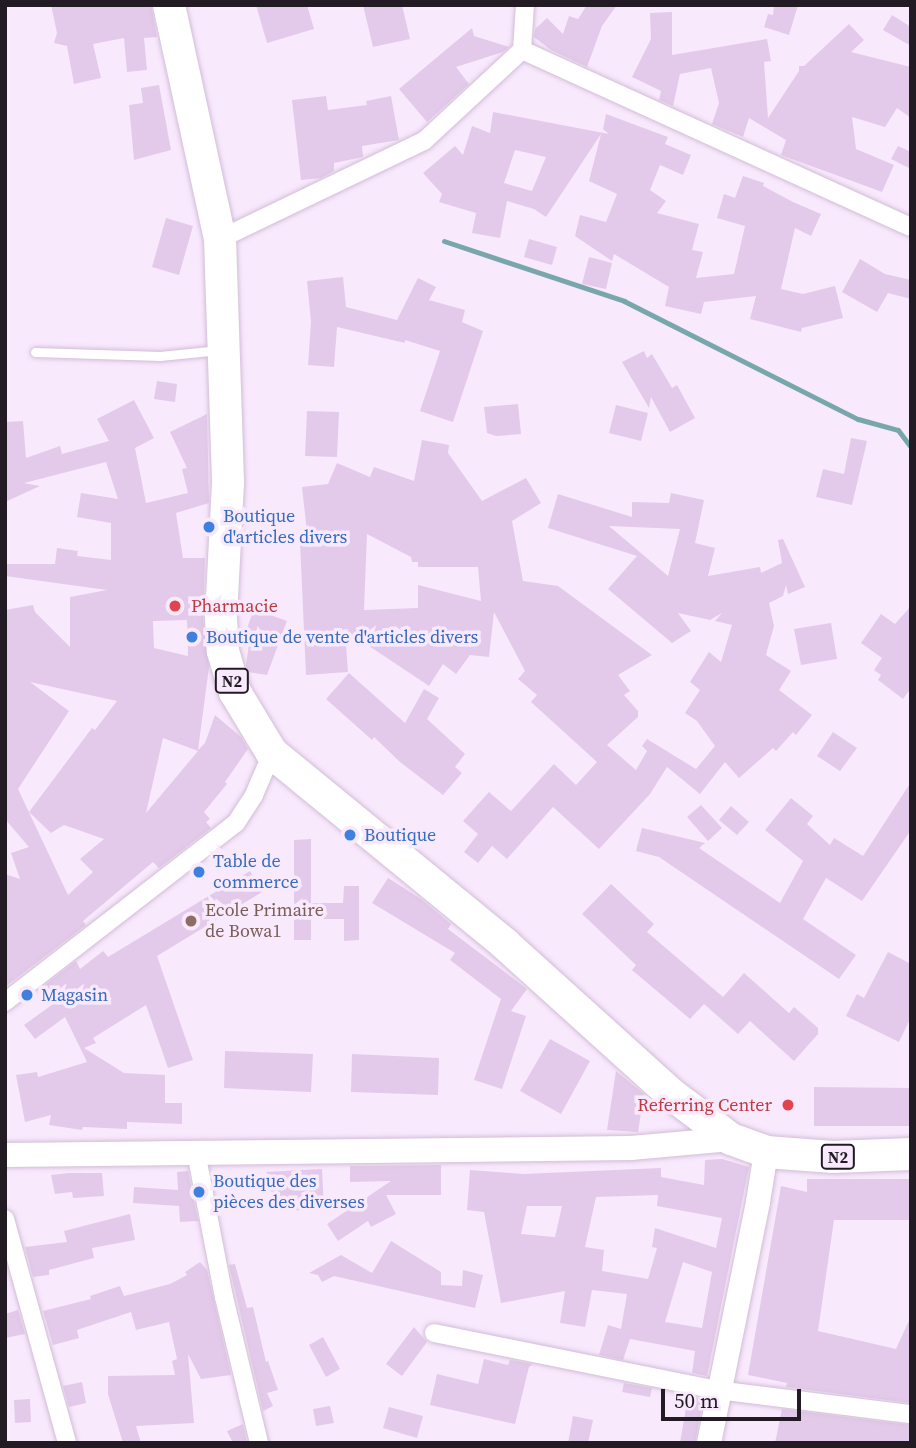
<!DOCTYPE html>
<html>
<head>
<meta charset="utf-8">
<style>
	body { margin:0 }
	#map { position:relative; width:916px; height:1448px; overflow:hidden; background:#f9e9fd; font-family:"Source Serif 4",serif }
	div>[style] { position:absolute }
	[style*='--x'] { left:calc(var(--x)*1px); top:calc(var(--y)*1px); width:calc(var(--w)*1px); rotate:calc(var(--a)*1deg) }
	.stream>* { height:5px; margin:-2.5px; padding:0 2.5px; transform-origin:2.5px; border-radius:2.5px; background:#77a7ab }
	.building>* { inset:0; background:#e3caea }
	.roads { filter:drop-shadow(0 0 2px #d1bdd6) drop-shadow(0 0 2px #d1bdd6) }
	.lane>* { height:9px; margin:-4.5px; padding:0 4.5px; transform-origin:4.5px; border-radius:4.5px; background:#fff }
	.street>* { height:18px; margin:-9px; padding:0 9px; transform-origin:9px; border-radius:9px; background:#fff }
	.secondary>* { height:24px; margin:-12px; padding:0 12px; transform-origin:12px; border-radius:12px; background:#fff }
	.highway>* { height:32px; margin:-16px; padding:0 16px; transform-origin:16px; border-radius:16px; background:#fff }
	.dots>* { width:19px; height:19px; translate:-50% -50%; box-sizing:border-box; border:4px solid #f9e9fd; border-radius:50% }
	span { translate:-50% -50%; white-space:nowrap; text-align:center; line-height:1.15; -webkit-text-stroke:7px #f9e9fd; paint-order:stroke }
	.shield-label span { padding:2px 5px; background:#f9e9fd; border:2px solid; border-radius:5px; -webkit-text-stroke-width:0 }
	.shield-label { font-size:16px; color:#221b24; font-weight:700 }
	.shop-label { font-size:18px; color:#366cbe }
	.left { translate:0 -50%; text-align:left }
	.health-label { font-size:18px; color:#be3a42 }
	.right { translate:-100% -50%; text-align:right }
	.education-label { font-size:18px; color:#785e54 }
	.frame { position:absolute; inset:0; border:7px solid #221b24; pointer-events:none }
	.scale { position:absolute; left:661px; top:1389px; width:140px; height:32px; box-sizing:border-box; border:4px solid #221b24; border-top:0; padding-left:9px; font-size:21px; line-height:24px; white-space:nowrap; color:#221b24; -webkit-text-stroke:5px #f9e9fd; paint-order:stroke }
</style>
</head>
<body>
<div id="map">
	<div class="stream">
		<div style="--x:444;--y:241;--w:190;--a:18.4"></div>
		<div style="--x:624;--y:301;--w:262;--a:26.8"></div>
		<div style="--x:858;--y:419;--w:41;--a:15.4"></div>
		<div style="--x:898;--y:430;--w:21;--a:53"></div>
	</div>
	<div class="building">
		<div style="clip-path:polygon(51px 5px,151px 5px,157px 37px,144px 38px,147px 70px,127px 72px,124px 38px,93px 44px,101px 78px,74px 84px,67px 46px,54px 43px,57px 33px)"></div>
		<div style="clip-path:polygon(256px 5px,307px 5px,314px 29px,267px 43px)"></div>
		<div style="clip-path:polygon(363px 5px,402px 5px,410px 39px,373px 47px)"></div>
		<div style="clip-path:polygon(587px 5px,617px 5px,602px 26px,587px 67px,551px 50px,534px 37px,535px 29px,547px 18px,563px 34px,569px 16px,578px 19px)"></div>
		<div style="clip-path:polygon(774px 5px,798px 5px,789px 35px,764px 27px,768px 14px,773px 15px)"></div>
		<div style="clip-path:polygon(672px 12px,672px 55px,767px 39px,771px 61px,764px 62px,768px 118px,799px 71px,799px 66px,804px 66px,849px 24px,864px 40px,851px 52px,911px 67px,911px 118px,897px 108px,885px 127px,852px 117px,856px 149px,894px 165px,882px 192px,781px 155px,786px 140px,749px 118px,743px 137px,712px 124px,719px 103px,711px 68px,680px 74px,673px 106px,659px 100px,661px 91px,632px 77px,651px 39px,650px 13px)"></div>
		<div style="clip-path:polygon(892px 15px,911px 27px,911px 46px,883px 30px)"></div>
		<div style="clip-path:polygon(472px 28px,474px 36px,509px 47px,503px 52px,456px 67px,469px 84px,427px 122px,399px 89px)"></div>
		<div style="clip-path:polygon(159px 85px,171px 150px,134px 160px,129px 105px,143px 103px,141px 88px)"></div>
		<div style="clip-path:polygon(326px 96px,328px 110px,367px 105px,366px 101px,391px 96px,399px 140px,362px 146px,363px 157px,334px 163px,334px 171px,321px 178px,301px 180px,292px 100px)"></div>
		<div style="clip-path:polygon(evenodd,493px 112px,609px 134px,603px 129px,606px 114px,668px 137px,665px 144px,691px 155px,683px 175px,660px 165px,650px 190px,666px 201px,657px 213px,699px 224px,692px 250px,703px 252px,696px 278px,734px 274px,745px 226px,717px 218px,724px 194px,735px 198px,743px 176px,764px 183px,763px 186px,793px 202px,821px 214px,811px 236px,795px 228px,781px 289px,803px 294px,835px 286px,843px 318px,802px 328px,801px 332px,750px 319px,756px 296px,704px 302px,701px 314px,665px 306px,669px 287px,614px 254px,612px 261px,575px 236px,580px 215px,606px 222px,617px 194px,589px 181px,601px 134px,546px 217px,534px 209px,507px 201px,500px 238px,472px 233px,476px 213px,439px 202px,442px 194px,423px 173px,455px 146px,463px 155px,472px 126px,490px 133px,493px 112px,515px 150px,546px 157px,532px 191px,504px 183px,515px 150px)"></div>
		<div style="clip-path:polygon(898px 146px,911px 152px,911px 169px,891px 159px)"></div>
		<div style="clip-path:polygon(166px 218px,193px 226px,179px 275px,152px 267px)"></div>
		<div style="clip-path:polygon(529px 239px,557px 247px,552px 265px,524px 257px)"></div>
		<div style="clip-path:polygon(589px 257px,612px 263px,606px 289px,582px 284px)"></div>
		<div style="clip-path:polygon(860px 259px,885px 274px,911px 280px,911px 299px,888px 293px,877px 312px,842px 292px)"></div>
		<div style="clip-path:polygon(343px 277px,346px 307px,397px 320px,418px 278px,436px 287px,429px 300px,465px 310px,462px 322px,483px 331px,453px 422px,420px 411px,440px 351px,405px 340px,405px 343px,337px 327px,334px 367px,308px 365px,311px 322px,307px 281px)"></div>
		<div style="clip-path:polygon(644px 351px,647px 358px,652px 354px,672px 388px,677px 385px,695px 418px,670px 432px,651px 397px,649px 408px,622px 362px)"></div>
		<div style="clip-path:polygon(157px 381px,177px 384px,175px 402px,154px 399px)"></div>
		<div style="clip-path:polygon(evenodd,134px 400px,154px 438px,135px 448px,146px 503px,188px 493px,182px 469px,187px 468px,170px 432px,207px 414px,209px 503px,176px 513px,183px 558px,205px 558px,203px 619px,209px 667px,198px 750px,205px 743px,215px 715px,241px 737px,248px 749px,225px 782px,227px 784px,204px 812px,210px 819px,206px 822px,211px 828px,159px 868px,153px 862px,83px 921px,86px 925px,5px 987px,5px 874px,20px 879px,11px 853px,29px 847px,5px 819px,5px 610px,33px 605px,35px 612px,70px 647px,70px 597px,107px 590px,5px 576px,5px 564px,55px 564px,57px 548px,78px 551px,77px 556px,111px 560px,111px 523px,77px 517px,81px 493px,118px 499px,106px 462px,24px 483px,40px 486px,5px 502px,5px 422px,23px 421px,26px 458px,60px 446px,62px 454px,109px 441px,97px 419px,134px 400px,187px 620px,188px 656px,154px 648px,153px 621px,187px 620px,134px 400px,30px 682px,117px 701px,95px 730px,92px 728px,29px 812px,51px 833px,64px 825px,104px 839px,80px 859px,93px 872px,68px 895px,18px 789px,69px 711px,30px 682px,134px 400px,163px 738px,198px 751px,146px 813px,163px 738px)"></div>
		<div style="clip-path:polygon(518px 404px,521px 434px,496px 436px,487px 433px,484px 407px)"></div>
		<div style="clip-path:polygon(616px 405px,648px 413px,641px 441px,609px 433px)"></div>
		<div style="clip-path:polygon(307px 411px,339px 412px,337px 457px,305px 456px)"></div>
		<div style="clip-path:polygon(851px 438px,867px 441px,852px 505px,816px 497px,823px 469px,844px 474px)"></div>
		<div style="clip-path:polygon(evenodd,422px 440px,449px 445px,448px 453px,482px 501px,526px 478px,541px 503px,512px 521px,523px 581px,558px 586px,652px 655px,618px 675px,630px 691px,624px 695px,638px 711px,638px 717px,607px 745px,636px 770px,647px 751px,642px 746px,647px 739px,696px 769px,715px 746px,697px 721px,685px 713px,700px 690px,690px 682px,709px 652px,721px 662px,732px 625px,715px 621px,722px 613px,710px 620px,678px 613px,691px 631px,672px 643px,608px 589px,637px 556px,548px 528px,558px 494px,632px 517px,632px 502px,669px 503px,671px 493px,704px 500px,695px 543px,715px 548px,708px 576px,760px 567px,761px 573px,782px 563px,778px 540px,783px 539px,805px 587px,788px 594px,786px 585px,783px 596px,769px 603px,774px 626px,766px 655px,791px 671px,779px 690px,812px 715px,796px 735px,793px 732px,776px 751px,773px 748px,739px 778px,725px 762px,700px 794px,667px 767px,650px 794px,599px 849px,553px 807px,507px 859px,492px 846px,478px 863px,464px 852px,478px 834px,463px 821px,489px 792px,511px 811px,554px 764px,576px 785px,597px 762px,531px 702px,537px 695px,518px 679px,525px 671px,494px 612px,489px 657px,470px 655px,456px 674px,443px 664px,429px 686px,345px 630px,348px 672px,306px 675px,300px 542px,308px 541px,302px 487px,328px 484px,337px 463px,370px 477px,374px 467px,414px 481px,422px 440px,609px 526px,680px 529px,668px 576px,648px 559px,609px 526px,422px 440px,367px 534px,411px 557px,412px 562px,418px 562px,418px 567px,478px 567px,481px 601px,418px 585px,418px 608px,364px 610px,367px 534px)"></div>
		<div style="clip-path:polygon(911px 606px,911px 688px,903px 699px,878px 680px,881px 675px,874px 670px,882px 658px,861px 643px,881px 614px,895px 624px)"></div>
		<div style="clip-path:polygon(254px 609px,287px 621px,267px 675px,248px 672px,246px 665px,249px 644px,242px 642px)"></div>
		<div style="clip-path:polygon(831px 623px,837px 659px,801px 665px,794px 629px)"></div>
		<div style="clip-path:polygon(349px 673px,405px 723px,424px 689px,439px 698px,427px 719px,465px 754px,455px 767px,462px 773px,443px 795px,400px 762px,374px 737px,372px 740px,326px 699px)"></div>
		<div style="clip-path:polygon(833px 732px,857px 748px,840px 771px,817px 756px)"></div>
		<div style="clip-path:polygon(911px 782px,911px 830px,862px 901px,826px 878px,803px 919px,856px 955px,839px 979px,659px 857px,636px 851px,642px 828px,705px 843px,699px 848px,780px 903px,803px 861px,765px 830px,791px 798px,813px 816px,807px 824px,830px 845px,834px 838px,863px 856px)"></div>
		<div style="clip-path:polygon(701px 805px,722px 828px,708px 841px,687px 817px)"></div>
		<div style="clip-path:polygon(731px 806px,749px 822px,737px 835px,719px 820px)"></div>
		<div style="clip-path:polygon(311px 839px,311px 903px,343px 903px,344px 886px,359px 886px,359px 940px,344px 941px,344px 919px,311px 919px,311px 940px,294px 940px,294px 840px)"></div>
		<div style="clip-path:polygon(250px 871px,262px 892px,157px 956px,193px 1060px,168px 1068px,146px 1005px,93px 1038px,96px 1043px,84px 1048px,124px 1073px,165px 1075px,165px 1103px,182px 1103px,182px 1124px,127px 1122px,127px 1129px,83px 1127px,82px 1130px,49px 1125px,51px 1115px,25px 1122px,16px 1075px,37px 1072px,38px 1077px,87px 1062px,65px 1017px,35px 1039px,24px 1025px,53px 1004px,41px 988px,76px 961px,80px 969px,103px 951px,108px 957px)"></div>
		<div style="clip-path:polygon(388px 878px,421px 899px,451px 924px,448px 929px,527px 989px,511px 1011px,526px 1016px,502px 1089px,474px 1080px,501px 999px,450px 960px,455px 953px,372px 903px)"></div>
		<div style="clip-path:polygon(611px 884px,654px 924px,647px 932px,723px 997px,744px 973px,789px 1013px,794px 1007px,818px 1028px,818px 1034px,794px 1061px,750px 1021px,738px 1034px,704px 1004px,690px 1019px,632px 970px,636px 965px,582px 914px)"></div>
		<div style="clip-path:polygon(888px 952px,911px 964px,911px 1017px,899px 1042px,846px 1016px,857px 994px,864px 998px)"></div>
		<div style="clip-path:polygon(550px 1039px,590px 1061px,561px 1114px,520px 1091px)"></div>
		<div style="clip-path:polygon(225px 1051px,313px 1054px,311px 1092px,224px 1088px)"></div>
		<div style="clip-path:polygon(352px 1054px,439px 1058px,438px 1095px,351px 1092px)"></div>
		<div style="clip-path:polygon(616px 1071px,644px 1094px,638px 1132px,607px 1130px)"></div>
		<div style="clip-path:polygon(814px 1087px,911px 1088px,911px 1126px,814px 1126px)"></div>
		<div style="clip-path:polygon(evenodd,722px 1159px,749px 1167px,707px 1376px,692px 1373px,695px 1351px,630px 1339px,623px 1360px,599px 1355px,608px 1325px,621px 1329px,627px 1294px,592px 1290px,585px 1327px,560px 1323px,565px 1291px,501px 1303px,484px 1212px,467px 1210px,470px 1170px,523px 1174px,661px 1168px,661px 1177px,704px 1185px,705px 1160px,722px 1159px,658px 1195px,657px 1206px,722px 1218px,716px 1248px,655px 1228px,652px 1247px,657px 1248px,648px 1279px,602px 1271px,604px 1250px,585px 1247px,596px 1197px,658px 1195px,722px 1159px,527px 1206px,562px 1206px,555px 1237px,521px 1234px,527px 1206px,722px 1159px,683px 1262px,712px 1272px,702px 1328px,665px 1322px,683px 1262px)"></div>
		<div style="clip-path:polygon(441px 1165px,441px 1195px,386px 1195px,396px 1214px,371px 1227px,368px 1221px,338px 1241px,327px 1224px,391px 1181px,350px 1182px,350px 1166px)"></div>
		<div style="clip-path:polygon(322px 1169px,324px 1209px,282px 1211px,266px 1182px,265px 1172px)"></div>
		<div style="clip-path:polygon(188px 1171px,198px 1221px,180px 1222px,179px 1206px,133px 1203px,134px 1187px,178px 1190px,177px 1172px)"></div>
		<div style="clip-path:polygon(69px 1173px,102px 1173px,104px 1196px,73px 1198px,72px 1192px,55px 1194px,51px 1175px)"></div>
		<div style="clip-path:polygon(807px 1179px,911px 1179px,911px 1220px,834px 1220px,818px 1331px,896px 1349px,911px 1316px,911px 1403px,786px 1387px,787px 1383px,748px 1375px,781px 1186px,807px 1192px)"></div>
		<div style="clip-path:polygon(130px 1214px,135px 1240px,92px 1248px,94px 1258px,49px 1270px,49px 1275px,33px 1277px,25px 1247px,67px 1242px,64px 1231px)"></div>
		<div style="clip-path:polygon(391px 1241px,441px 1272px,441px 1285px,462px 1286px,463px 1270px,483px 1275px,475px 1308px,334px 1276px,322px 1282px,318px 1275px,309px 1273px,341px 1255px,372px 1273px)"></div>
		<div style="clip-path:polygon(200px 1262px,207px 1270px,231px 1375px,201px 1379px,188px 1354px,194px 1423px,136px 1426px,141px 1443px,123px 1443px,108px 1394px,108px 1376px,175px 1375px,172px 1361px,177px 1359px,169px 1322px,136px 1330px,131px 1312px,77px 1330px,79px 1338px,53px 1345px,43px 1311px,91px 1299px,90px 1296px,120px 1286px,124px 1296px,170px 1284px,187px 1275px,185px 1272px)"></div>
		<div style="clip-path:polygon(235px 1264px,247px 1308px,253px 1307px,266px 1362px,268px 1361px,278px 1390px,267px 1393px,273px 1406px,263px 1411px,229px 1265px)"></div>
		<div style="clip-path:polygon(18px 1310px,25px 1334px,5px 1338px,5px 1314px)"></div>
		<div style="clip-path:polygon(414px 1327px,427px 1342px,402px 1376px,386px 1364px)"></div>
		<div style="clip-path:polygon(323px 1337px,340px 1369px,326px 1377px,309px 1345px)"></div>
		<div style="clip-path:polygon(484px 1359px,508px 1365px,510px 1360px,533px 1364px,529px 1367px,515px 1424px,430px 1405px,437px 1374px,478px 1384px)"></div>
		<div style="clip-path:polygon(82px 1382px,86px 1403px,69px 1407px,63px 1386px)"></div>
		<div style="clip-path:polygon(624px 1383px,652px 1388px,650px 1397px,622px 1392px)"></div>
		<div style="clip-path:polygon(688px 1396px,703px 1399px,695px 1443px,680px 1443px)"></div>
		<div style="clip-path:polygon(30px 1399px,31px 1422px,15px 1423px,14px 1400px)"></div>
		<div style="clip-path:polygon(330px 1406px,334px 1423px,316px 1426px,313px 1409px)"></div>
		<div style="clip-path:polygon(389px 1407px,423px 1416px,417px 1438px,383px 1428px)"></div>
		<div style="clip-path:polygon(782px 1409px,911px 1425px,911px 1443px,775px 1443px)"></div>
		<div style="clip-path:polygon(573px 1416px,593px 1420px,588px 1443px,568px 1443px)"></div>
		<div style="clip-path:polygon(243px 1424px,247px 1443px,233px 1443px,227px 1431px)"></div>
	</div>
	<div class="roads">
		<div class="lane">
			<div style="--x:35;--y:352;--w:125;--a:1.8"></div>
			<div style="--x:160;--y:356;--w:60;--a:-5.7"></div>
		</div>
		<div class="street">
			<div style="--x:522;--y:50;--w:427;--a:24.5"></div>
			<div style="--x:220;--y:239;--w:226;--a:-25.7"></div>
			<div style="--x:424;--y:141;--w:134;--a:-42.9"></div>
			<div style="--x:522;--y:50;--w:45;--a:-86.2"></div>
			<div style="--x:5;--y:1002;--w:292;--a:-37.8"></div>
			<div style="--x:236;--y:823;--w:33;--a:-57"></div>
			<div style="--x:254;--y:795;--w:46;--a:-66.8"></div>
			<div style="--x:196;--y:1152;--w:148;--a:79.1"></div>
			<div style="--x:224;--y:1297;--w:150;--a:76.5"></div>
			<div style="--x:5;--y:1219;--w:232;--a:74.5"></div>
			<div style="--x:434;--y:1333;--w:289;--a:11.4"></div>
			<div style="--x:717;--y:1390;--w:195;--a:7.1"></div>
		</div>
		<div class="secondary">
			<div style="--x:5;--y:1155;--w:626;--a:-0.64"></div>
			<div style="--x:631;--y:1148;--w:100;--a:-5.1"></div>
			<div style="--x:709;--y:1443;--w:246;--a:-78.5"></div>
			<div style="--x:758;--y:1202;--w:51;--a:-80.9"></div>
		</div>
		<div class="highway">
			<div style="--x:169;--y:5;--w:239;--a:77.7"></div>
			<div style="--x:220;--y:239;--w:244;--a:88.1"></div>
			<div style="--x:228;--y:483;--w:135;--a:93"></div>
			<div style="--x:221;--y:618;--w:33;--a:87"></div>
			<div style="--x:223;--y:651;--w:43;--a:73.7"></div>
			<div style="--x:235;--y:692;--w:71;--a:58.8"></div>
			<div style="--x:272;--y:753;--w:301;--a:39.3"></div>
			<div style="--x:505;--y:944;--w:224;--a:42.1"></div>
			<div style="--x:671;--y:1094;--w:75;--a:36.9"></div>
			<div style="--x:731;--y:1139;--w:37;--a:20"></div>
			<div style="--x:766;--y:1152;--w:67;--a:4.3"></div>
			<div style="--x:833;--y:1157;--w:78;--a:-2.2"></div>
		</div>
	</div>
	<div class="dots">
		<div style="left:209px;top:527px;background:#3f7fe0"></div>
		<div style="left:175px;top:606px;background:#e0444e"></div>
		<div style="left:192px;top:637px;background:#3f7fe0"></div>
		<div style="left:350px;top:835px;background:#3f7fe0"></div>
		<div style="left:199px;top:872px;background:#3f7fe0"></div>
		<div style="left:191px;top:921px;background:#8d6e63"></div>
		<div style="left:27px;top:995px;background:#3f7fe0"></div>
		<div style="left:788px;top:1105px;background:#e0444e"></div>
		<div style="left:199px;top:1192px;background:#3f7fe0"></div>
	</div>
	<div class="shield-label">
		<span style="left:232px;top:681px">N2</span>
		<span style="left:838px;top:1157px">N2</span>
	</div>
	<div class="shop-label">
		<span class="left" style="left:223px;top:527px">Boutique<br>d'articles divers</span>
		<span class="left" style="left:206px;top:637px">Boutique de vente d'articles divers</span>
		<span class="left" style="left:364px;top:835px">Boutique</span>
		<span class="left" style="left:213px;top:872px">Table de<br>commerce</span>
		<span class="left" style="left:41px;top:995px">Magasin</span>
		<span class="left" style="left:213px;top:1192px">Boutique des<br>pièces des diverses</span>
	</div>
	<div class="health-label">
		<span class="left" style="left:191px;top:606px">Pharmacie</span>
		<span class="right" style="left:772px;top:1105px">Referring Center</span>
	</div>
	<div class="education-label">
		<span class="left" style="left:205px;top:921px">Ecole Primaire<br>de Bowa1</span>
	</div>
	<div class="frame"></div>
	<div class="scale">50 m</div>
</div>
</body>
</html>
